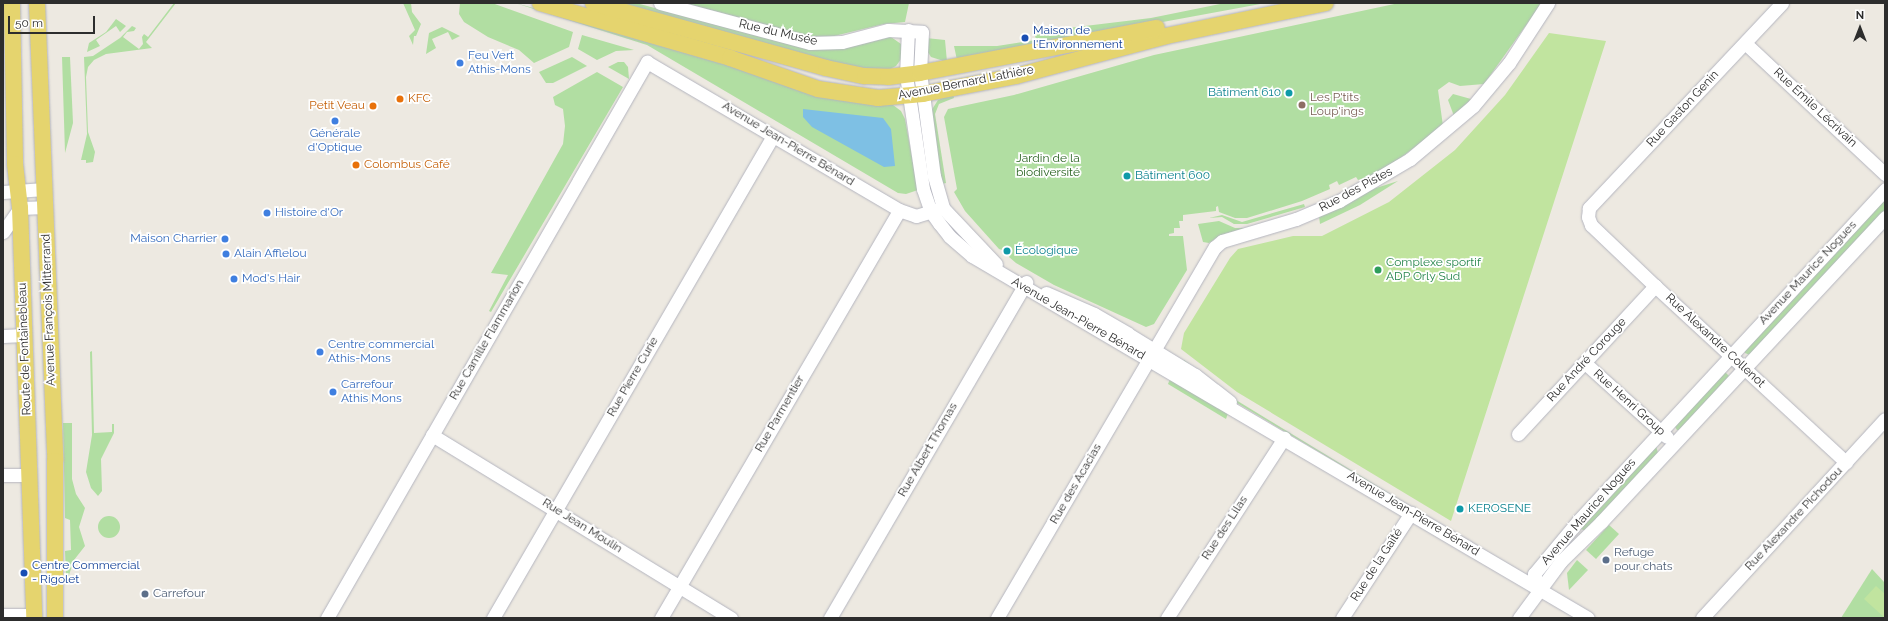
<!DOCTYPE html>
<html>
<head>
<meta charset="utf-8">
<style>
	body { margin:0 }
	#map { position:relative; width:1888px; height:621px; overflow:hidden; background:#ede9e1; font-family:Raleway,sans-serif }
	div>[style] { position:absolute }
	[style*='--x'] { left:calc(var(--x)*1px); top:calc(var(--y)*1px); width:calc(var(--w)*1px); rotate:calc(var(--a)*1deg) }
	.green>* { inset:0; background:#b1dea2 }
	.round { border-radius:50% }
	.pitch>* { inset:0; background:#c1e49f }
	.water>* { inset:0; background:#7ec0e4 }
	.roads { filter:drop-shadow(0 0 1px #b4b5bf) drop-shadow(0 0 1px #b4b5bf) }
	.minor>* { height:13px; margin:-6.5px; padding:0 6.5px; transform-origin:6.5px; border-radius:6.5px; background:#fff }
	.major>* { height:16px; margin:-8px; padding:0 8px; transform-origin:8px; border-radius:8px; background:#e5d46e }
	.dots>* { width:11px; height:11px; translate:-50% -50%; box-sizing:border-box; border:2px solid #fff; border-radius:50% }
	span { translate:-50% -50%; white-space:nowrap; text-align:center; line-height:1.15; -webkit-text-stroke:3.5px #fff; paint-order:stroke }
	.transit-label { font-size:12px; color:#164399 }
	.left { translate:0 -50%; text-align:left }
	.street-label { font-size:12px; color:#2d2d2d }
	.shop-label { font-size:12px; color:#366cbe }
	.right { translate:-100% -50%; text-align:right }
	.culture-label { font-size:12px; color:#0d838f }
	.education-label { font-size:12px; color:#785e54 }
	.food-label { font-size:12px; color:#c56008 }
	.park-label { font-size:12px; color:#2a6422 }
	.leisure-label { font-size:12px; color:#27864d }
	.service-label { font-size:12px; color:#4e5e75 }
	.frame { position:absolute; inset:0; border:4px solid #2d2d2d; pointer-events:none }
	.north { position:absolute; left:1840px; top:8px; width:40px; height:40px; -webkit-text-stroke:3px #fff; paint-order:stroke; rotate:0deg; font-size:11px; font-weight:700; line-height:16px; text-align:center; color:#2d2d2d }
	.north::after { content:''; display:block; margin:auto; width:14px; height:18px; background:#2d2d2d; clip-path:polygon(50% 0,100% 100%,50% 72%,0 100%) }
	.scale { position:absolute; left:8px; top:16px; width:87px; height:18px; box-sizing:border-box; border:2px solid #2d2d2d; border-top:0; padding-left:5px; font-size:12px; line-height:14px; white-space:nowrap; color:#2d2d2d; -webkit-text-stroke:3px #fff; paint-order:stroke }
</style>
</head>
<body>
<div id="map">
	<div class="green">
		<div style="clip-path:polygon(174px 3px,176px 3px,146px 42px,152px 48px,106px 54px,94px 60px,88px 67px,86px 77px,88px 132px,95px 152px,93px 162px,86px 163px,86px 160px,81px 160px,87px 134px,84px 57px,93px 56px,120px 38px,132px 26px,136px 28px,134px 31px,127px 32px,123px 37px,139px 49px,143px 44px,142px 37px,144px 34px,148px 37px)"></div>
		<div style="clip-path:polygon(403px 3px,411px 3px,412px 12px,421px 24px,416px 36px,414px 36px,413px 45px,409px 36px,415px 30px)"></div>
		<div style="clip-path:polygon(460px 3px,492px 3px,573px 32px,569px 47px,534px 63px,519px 50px,488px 37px,464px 22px,459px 14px)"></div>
		<div style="clip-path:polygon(515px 3px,893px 105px,901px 111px,905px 119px,918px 190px,906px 194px,898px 193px,647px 45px)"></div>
		<div style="clip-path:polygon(614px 3px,636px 3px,808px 49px,841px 49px,891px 37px,901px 44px,902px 58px,896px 66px,888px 70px,859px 70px)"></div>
		<div style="clip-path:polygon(684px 3px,909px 3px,905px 22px,884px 24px,830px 37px,808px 36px)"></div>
		<div style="clip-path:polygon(1225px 3px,1266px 3px,957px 60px,954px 46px,997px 46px,1036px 40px,1035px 35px,1060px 29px,1151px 18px)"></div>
		<div style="clip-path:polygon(1399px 3px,1542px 3px,1484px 84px,1460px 86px,1449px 82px,1438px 90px,1443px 126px,1379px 174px,1358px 180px,1356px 177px,1339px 185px,1337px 181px,1329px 185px,1330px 189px,1302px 201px,1247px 218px,1235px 218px,1219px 212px,1218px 206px,1216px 207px,1216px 211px,1183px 215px,1183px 221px,1179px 221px,1180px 228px,1174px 228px,1174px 233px,1169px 234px,1169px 236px,1183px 236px,1187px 270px,1154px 324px,1146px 327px,1054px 285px,1016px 263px,1009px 257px,1012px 251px,1004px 247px,1002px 250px,999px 249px,965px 211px,954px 192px,957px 189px,944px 117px,948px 109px,1014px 95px,1154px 55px)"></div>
		<div style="clip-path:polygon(116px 19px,126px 26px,120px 32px,116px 26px,96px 40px,100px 46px,87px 52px,89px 43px,106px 32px)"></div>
		<div style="clip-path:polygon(442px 27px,460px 36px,452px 40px,448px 32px,432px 39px,436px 48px,426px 54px,429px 33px)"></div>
		<div style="clip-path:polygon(582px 35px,634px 50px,616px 51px,597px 60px,578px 49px)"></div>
		<div style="clip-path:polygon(926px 38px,945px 40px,947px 62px,931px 57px,926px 49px)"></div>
		<div style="clip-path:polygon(62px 57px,70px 57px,73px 123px,65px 153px)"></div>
		<div style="clip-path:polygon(572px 57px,587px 66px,553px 83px,546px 83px,539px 72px)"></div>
		<div style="clip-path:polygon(618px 62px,624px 62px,628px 67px,629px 79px,608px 67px)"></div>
		<div style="clip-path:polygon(597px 72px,623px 87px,491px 312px,489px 311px,508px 275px,491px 273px,563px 144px,565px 126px,563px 109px,555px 105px,553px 97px)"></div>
		<div style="clip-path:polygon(953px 94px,954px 98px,939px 104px,935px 114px,946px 183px,942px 184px,931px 111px,938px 100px)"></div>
		<div style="clip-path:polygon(1453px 94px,1471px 99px,1454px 116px,1448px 100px)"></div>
		<div style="clip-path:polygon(1398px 181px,1360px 205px,1320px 224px,1319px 216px,1376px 188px)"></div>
		<div style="clip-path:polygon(1885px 197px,1885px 211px,1750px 355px,1745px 353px,1744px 349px)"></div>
		<div style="clip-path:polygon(1304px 204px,1305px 207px,1247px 224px,1234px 224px,1222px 217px,1209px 218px,1222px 215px,1242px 222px)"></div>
		<div style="clip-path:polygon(1219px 221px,1235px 228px,1246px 228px,1221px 235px,1209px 243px,1203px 242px,1198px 224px)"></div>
		<div style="clip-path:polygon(92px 351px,94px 433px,112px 432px,112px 424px,114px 424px,114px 433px,101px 459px,102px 491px,98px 496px,91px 488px,86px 472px,92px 435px,90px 352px)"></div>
		<div style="clip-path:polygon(1184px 360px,1236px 400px,1420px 512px,1232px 400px,1182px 363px)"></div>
		<div style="clip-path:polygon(1725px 372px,1729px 376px,1680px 430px,1677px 430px,1674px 425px)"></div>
		<div style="clip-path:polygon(1170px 379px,1228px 413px,1226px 419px,1168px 384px)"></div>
		<div style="clip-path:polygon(63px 423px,72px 423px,72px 479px,76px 494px,85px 508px,79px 527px,85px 546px,74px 560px,68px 578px,66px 578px,65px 551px,71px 550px,70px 520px,65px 518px)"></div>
		<div style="clip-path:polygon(1656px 446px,1658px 453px,1586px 531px,1581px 529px)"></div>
		<div class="round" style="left:98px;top:516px;width:22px;height:22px"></div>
		<div style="clip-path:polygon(1609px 525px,1619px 534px,1596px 559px,1586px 550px)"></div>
		<div style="clip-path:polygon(1577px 560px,1588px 570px,1569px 590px,1567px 573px)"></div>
		<div style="clip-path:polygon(1872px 569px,1885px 583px,1885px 618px,1841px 618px)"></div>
	</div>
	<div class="pitch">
		<div style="clip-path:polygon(1549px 33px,1606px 41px,1451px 521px,1237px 392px,1181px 349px,1184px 333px,1230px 258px,1238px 249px,1293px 236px,1322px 236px,1389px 202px,1455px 150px,1505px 95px)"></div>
		<div style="clip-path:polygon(1876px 586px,1885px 594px,1885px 618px,1864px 599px)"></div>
	</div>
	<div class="water">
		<div style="clip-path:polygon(803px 109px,883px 118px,891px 129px,895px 166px,884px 167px,812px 127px,803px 117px)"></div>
	</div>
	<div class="roads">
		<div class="minor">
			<div style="--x:660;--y:3;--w:155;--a:14.9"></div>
			<div style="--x:810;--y:43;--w:32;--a:-2"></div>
			<div style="--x:842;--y:42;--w:48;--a:-14.6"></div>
			<div style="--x:888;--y:30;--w:34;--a:3"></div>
			<div style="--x:922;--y:32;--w:41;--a:92.8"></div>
			<div style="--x:920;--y:73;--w:21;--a:82"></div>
			<div style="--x:923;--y:94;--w:83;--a:82.4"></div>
			<div style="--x:934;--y:176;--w:33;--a:74"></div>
			<div style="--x:943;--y:208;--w:77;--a:46.6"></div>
			<div style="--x:1782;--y:3;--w:282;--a:133.3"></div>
			<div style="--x:1589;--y:208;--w:9;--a:96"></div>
			<div style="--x:1588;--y:217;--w:9;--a:69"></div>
			<div style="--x:1591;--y:225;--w:88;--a:43.6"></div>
			<div style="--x:1655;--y:286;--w:260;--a:42.7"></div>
			<div style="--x:908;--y:30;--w:45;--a:92.5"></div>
			<div style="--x:906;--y:75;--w:115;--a:81.5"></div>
			<div style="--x:923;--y:189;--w:24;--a:71"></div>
			<div style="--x:931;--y:212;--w:14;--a:54"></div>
			<div style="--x:939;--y:223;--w:16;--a:52"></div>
			<div style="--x:949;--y:236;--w:30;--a:41"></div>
			<div style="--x:972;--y:256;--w:714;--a:30.44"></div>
			<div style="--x:1745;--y:43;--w:192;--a:43.1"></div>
			<div style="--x:3;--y:192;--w:41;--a:-4.2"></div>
			<div style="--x:3;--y:232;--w:29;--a:-55"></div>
			<div style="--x:20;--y:208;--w:25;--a:-2"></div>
			<div style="--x:1046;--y:293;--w:52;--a:23.6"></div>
			<div style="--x:1094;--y:314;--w:39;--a:30"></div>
			<div style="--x:1128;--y:334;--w:79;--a:31.5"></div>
			<div style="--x:1195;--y:375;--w:44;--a:37.6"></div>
			<div style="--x:3;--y:336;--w:21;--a:-3"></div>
			<div style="--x:1585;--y:363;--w:110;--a:42.1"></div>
			<div style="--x:1518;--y:434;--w:202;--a:-47.2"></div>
			<div style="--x:432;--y:435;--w:351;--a:31.5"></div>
			<div style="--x:3;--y:475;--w:26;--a:0"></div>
			<div style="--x:1539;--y:588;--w:15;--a:-110"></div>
			<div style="--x:1534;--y:574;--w:69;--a:-50.3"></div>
			<div style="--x:1578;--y:521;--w:452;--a:-47.2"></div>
			<div style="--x:3;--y:615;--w:31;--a:0"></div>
			<div style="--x:327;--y:618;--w:642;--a:-60.08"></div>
			<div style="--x:647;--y:62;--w:292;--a:30.4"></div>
			<div style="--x:899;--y:210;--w:18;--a:19"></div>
			<div style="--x:916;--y:216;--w:28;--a:-17"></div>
			<div style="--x:493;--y:618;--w:557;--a:-59.85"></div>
			<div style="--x:661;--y:618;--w:472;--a:-59.7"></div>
			<div style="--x:830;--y:618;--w:389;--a:-59.7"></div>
			<div style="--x:997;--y:618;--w:430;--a:-59.6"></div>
			<div style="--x:1215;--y:247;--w:9;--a:-41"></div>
			<div style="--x:1222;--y:241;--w:77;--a:-16.6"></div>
			<div style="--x:1296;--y:219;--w:47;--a:-22.7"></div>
			<div style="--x:1339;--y:201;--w:82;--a:-30.6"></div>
			<div style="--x:1410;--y:159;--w:82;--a:-40.1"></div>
			<div style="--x:1473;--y:106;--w:56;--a:-50.1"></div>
			<div style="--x:1509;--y:63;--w:72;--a:-57"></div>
			<div style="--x:1167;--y:618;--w:215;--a:-57"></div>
			<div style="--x:1342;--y:618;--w:126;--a:-56.7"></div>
			<div style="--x:1519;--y:618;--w:71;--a:-53.6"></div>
			<div style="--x:1561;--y:561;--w:56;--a:-44.3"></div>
			<div style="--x:1601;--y:522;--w:417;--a:-47"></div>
			<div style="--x:1702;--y:618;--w:270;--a:-47.4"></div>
		</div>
		<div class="major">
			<div style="--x:12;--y:3;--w:161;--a:88.9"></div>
			<div style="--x:15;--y:164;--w:44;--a:83.5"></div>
			<div style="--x:20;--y:208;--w:410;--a:88"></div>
			<div style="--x:37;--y:3;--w:458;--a:87.7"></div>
			<div style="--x:55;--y:461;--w:157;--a:90"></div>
			<div style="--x:540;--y:3;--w:198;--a:16.1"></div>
			<div style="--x:730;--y:58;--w:93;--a:19.4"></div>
			<div style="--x:818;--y:89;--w:61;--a:8.5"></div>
			<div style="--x:878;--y:98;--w:45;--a:-5.1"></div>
			<div style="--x:923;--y:94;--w:95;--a:-11"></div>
			<div style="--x:1016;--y:76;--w:155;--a:-14.9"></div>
			<div style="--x:1166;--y:36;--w:163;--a:-11.7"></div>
			<div style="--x:593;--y:3;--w:242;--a:15.6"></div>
			<div style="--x:826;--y:68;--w:40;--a:12"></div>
			<div style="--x:865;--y:76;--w:23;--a:2"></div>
			<div style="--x:888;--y:77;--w:32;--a:-7"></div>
			<div style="--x:920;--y:73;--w:241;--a:-10.8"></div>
		</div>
	</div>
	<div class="dots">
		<div style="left:1025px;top:38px;background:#1a4fb4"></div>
		<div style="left:460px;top:63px;background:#3f7fe0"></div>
		<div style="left:1289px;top:93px;background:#0f9aa8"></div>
		<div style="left:400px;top:99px;background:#e8710a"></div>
		<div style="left:1302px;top:105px;background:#8d6e63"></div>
		<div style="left:373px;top:106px;background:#e8710a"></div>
		<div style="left:335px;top:121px;background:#3f7fe0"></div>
		<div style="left:356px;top:165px;background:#e8710a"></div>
		<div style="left:1127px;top:176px;background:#0f9aa8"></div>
		<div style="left:267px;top:213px;background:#3f7fe0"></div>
		<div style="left:225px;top:239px;background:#3f7fe0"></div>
		<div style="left:1007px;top:251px;background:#0f9aa8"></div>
		<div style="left:226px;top:254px;background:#3f7fe0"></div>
		<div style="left:1378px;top:270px;background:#2e9e5b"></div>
		<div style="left:234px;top:279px;background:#3f7fe0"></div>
		<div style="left:320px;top:352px;background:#3f7fe0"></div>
		<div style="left:333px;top:392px;background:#3f7fe0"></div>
		<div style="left:1460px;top:509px;background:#0f9aa8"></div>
		<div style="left:1606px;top:560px;background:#5c6f8a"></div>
		<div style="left:24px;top:573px;background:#1a4fb4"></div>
		<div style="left:145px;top:594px;background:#5c6f8a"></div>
	</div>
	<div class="transit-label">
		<span class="left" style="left:1033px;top:38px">Maison de<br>l'Environnement</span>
		<span class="left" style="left:32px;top:573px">Centre Commercial<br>- Rigolet</span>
	</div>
	<div class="street-label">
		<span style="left:778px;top:33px;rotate:13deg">Rue du Musée</span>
		<span style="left:966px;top:83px;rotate:-11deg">Avenue Bernard Lathière</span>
		<span style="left:1815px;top:108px;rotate:43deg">Rue Émile Lécrivain</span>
		<span style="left:1683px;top:109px;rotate:-47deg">Rue Gaston Genin</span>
		<span style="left:788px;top:144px;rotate:31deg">Avenue Jean-Pierre Bénard</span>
		<span style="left:1356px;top:190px;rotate:-28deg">Rue des Pistes</span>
		<span style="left:1808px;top:273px;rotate:-47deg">Avenue Maurice Nogues</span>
		<span style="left:49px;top:310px;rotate:-92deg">Avenue François Mitterrand</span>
		<span style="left:1078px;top:319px;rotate:30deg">Avenue Jean-Pierre Bénard</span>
		<span style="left:487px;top:340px;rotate:-60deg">Rue Camille Flammarion</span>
		<span style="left:1715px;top:341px;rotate:43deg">Rue Alexandre Collenot</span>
		<span style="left:25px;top:349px;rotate:-92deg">Route de Fontainebleau</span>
		<span style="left:1587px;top:360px;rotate:-47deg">Rue André Corouge</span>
		<span style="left:633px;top:377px;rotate:-60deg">Rue Pierre Curie</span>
		<span style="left:1629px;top:403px;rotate:42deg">Rue Henri Group</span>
		<span style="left:780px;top:414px;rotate:-60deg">Rue Parmentier</span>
		<span style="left:928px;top:450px;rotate:-60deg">Rue Albert Thomas</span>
		<span style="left:1076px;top:484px;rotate:-60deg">Rue des Acacias</span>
		<span style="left:1589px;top:512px;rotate:-49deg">Avenue Maurice Nogues</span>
		<span style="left:1413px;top:514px;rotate:31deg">Avenue Jean-Pierre Bénard</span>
		<span style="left:1794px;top:519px;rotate:-47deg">Rue Alexandre Pichodou</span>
		<span style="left:582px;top:526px;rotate:32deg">Rue Jean Moulin</span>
		<span style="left:1225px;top:528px;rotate:-57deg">Rue des Lilas</span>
		<span style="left:1377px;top:565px;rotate:-57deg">Rue de la Gaîté</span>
	</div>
	<div class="shop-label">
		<span class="left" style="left:468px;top:63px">Feu Vert<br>Athis-Mons</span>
		<span style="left:335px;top:141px">Générale<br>d'Optique</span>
		<span class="left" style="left:275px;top:213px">Histoire d'Or</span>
		<span class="right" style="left:217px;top:239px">Maison Charrier</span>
		<span class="left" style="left:234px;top:254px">Alain Afflelou</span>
		<span class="left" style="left:242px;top:279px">Mod's Hair</span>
		<span class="left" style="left:328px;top:352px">Centre commercial<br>Athis-Mons</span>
		<span class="left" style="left:341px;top:392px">Carrefour<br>Athis Mons</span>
	</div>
	<div class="culture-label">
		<span class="right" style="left:1281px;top:93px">Bâtiment 610</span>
		<span class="left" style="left:1135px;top:176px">Bâtiment 600</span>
		<span class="left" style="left:1015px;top:251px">Écologique</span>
		<span class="left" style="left:1468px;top:509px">KEROSENE</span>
	</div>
	<div class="education-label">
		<span class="left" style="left:1310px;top:105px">Les P'tits<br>Loup'ings</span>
	</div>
	<div class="food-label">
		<span class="left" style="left:408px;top:99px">KFC</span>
		<span class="right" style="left:365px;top:106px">Petit Veau</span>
		<span class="left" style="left:364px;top:165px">Colombus Café</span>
	</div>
	<div class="park-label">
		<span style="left:1048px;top:166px">Jardin de la<br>biodiversité</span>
	</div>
	<div class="leisure-label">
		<span class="left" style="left:1386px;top:270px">Complexe sportif<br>ADP Orly Sud</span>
	</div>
	<div class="service-label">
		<span class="left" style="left:1614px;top:560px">Refuge<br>pour chats</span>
		<span class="left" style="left:153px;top:594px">Carrefour</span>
	</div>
	<div class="frame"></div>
	<div class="north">N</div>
	<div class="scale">50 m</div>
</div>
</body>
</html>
